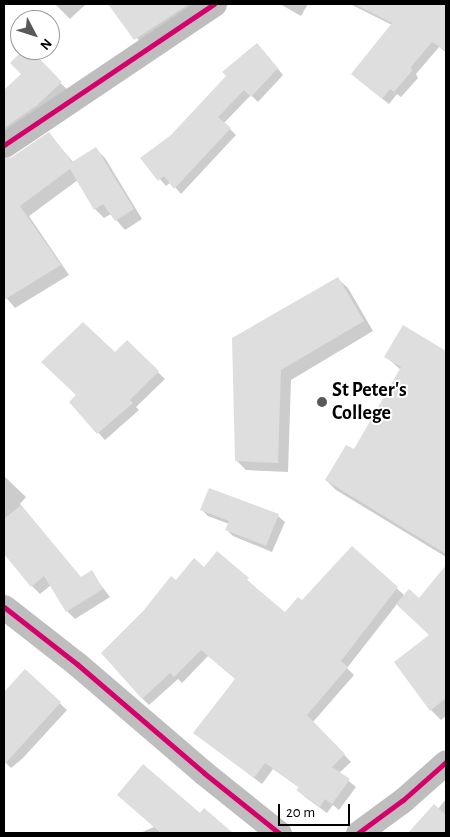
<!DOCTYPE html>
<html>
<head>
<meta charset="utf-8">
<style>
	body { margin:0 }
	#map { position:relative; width:450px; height:837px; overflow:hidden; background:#fff; font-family:"Alegreya Sans",sans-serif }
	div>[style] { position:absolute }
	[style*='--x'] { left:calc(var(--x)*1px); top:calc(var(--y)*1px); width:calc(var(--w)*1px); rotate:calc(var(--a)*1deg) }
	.shadow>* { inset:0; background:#0003 }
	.building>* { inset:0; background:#dedede }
	.minor>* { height:25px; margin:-12.5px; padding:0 12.5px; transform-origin:12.5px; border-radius:12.5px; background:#bebebe }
	.cycleway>* { height:5px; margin:-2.5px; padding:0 2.5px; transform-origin:2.5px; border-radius:2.5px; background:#d6006c }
	.dots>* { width:14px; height:14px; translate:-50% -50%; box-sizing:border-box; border:2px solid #fff; border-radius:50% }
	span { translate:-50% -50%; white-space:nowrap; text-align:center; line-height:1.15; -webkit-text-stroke:4px #fff; paint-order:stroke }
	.poi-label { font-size:20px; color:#000; font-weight:700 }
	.left { translate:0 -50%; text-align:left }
	.frame { position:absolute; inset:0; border:5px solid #000; pointer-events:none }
	.north { position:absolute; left:10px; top:10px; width:50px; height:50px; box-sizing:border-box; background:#fff; border:1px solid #999; border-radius:50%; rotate:130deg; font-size:14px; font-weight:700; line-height:20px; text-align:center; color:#000 }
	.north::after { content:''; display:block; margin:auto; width:18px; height:22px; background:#595959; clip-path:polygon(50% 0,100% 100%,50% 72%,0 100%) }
	.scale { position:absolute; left:278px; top:804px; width:72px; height:22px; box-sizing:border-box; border:2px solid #000; border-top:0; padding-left:6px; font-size:15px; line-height:18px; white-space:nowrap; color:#000; -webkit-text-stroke:4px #fff; paint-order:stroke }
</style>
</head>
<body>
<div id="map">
	<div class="shadow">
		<div style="clip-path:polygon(55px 4px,86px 4px,70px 19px)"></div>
		<div style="clip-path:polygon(110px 4px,199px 4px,145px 48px)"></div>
		<div style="clip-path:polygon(280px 4px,308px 4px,301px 16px)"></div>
		<div style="clip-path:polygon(350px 4px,446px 4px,446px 52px,439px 47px,416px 74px,418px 78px,401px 97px,397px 94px,389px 104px,359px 80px,392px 25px)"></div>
		<div style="clip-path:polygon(25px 50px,70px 92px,4px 145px,4px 92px,22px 75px)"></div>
		<div style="clip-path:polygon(263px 51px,283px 75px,258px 102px,251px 95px,224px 123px,236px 135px,181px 194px,171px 182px,166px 186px,142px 158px,172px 135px,227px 77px)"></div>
		<div style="clip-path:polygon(49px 134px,74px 163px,96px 149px,105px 158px,142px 219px,125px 230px,111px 214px,104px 218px,95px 209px,78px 180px,29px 216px,69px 275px,15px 308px,4px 295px,4px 159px,12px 158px)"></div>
		<div style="clip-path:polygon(338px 279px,348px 288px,373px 331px,291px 380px,288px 472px,246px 470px,236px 460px,233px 338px)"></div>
		<div style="clip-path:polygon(403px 326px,446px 352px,446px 557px,336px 490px,326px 480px,355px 451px,401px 370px,385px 356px)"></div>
		<div style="clip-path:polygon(127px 342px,165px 379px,136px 407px,139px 410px,105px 440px,70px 402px)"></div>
		<div style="clip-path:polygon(4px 476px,26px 497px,20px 504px,81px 578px,91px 572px,110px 597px,75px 619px,67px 611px,51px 585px,40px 594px,32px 586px,4px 552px)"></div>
		<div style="clip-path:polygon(210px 490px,278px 516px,285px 522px,272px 552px,233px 536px,227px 530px,229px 524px,208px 516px,202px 510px)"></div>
		<div style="clip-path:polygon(352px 547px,405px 596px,419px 600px,446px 567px,446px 716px,441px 720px,431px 710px,431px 636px,397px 604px,347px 668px,354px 675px,313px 722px,351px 762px,339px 773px,356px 787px,339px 810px,333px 805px,327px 813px,305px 797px,298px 790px,300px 788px,273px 769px,262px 784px,194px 732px,236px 679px,208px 656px,182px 683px,178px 679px,149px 705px,142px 698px,176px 582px,204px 568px,217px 553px,285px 614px,303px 602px)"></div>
		<div style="clip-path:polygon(25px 671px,67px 710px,23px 758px,11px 768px,4px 761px,4px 694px)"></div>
		<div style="clip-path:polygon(446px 799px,446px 833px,409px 833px,434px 806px,438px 809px)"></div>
		<div style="clip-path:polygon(127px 803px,200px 815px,204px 809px,231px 833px,140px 833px,154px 827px)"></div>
	</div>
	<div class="building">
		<div style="clip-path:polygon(108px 4px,189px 4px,134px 40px)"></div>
		<div style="clip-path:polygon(354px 4px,446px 4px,446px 51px,432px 42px,411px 67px,412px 71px,394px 92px,390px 89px,382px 99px,351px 74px,392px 23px)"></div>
		<div style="clip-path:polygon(257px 43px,278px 68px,251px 97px,244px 90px,218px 117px,231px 128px,174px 189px,164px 176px,158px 181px,140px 158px,171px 135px,226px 76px,222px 72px)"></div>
		<div style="clip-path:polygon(23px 50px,29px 50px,37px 59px,39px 58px,62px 82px,36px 106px,4px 128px,4px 90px,21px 74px,10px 63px)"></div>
		<div style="clip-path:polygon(49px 132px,72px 162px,96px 147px,134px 209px,115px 221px,103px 204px,94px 210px,70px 169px,20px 206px,61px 265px,4px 300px,4px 159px,12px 157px)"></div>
		<div style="clip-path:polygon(338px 277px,364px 321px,281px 370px,278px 463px,235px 461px,232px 338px)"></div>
		<div style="clip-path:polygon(83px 322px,115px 352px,127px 340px,159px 371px,130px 400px,133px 403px,97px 434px,69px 402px,76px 395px,41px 362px)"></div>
		<div style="clip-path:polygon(403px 325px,446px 351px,446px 554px,325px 480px,346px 445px,354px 449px,401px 367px,384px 357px)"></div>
		<div style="clip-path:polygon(209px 488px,279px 514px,266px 546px,225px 530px,229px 521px,200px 510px)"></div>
		<div style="clip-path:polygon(21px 505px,81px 577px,92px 570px,103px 589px,66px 612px,44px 576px,31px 587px,4px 554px,4px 519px)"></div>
		<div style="clip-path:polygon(352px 546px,398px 587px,341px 661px,348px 667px,307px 715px,345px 754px,332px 767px,350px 779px,332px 804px,325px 799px,320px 807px,296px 790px,299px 787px,265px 763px,254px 778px,193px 733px,235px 679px,201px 650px,174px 677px,170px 673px,142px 699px,101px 653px,144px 610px,171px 576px,176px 580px,194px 558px,204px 567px,217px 551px,249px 578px,247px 580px,285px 612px,298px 597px,302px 600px)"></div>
		<div style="clip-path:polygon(446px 565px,446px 698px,430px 711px,394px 662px,429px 635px,396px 604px,409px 589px,419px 598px)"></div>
		<div style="clip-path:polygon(25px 669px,61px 702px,4px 765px,4px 692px)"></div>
		<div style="clip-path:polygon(143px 764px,200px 813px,204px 808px,233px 833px,161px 833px,117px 795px)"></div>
		<div style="clip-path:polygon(434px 804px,446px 815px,446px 833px,408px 833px)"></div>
	</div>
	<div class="minor">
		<div style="--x:4;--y:145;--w:253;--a:-33.9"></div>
		<div style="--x:4;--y:607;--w:93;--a:38"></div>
		<div style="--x:77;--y:664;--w:167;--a:40.6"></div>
		<div style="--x:204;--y:773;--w:96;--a:38.7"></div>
		<div style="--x:358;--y:833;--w:56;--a:-36.3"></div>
		<div style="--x:403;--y:800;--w:57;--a:-41.5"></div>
	</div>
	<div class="cycleway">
		<div style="--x:4;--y:145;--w:253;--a:-33.9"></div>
		<div style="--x:4;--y:607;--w:93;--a:38"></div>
		<div style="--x:77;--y:664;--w:167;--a:40.6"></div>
		<div style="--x:204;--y:773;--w:96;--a:38.7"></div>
		<div style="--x:358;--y:833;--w:56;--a:-36.3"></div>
		<div style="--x:403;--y:800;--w:57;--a:-41.5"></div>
	</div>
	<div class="dots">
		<div style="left:322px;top:402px;background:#595959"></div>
	</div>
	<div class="poi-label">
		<span class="left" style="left:332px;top:402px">St Peter's<br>College</span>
	</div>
	<div class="frame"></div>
	<div class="north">N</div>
	<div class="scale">20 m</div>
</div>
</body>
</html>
